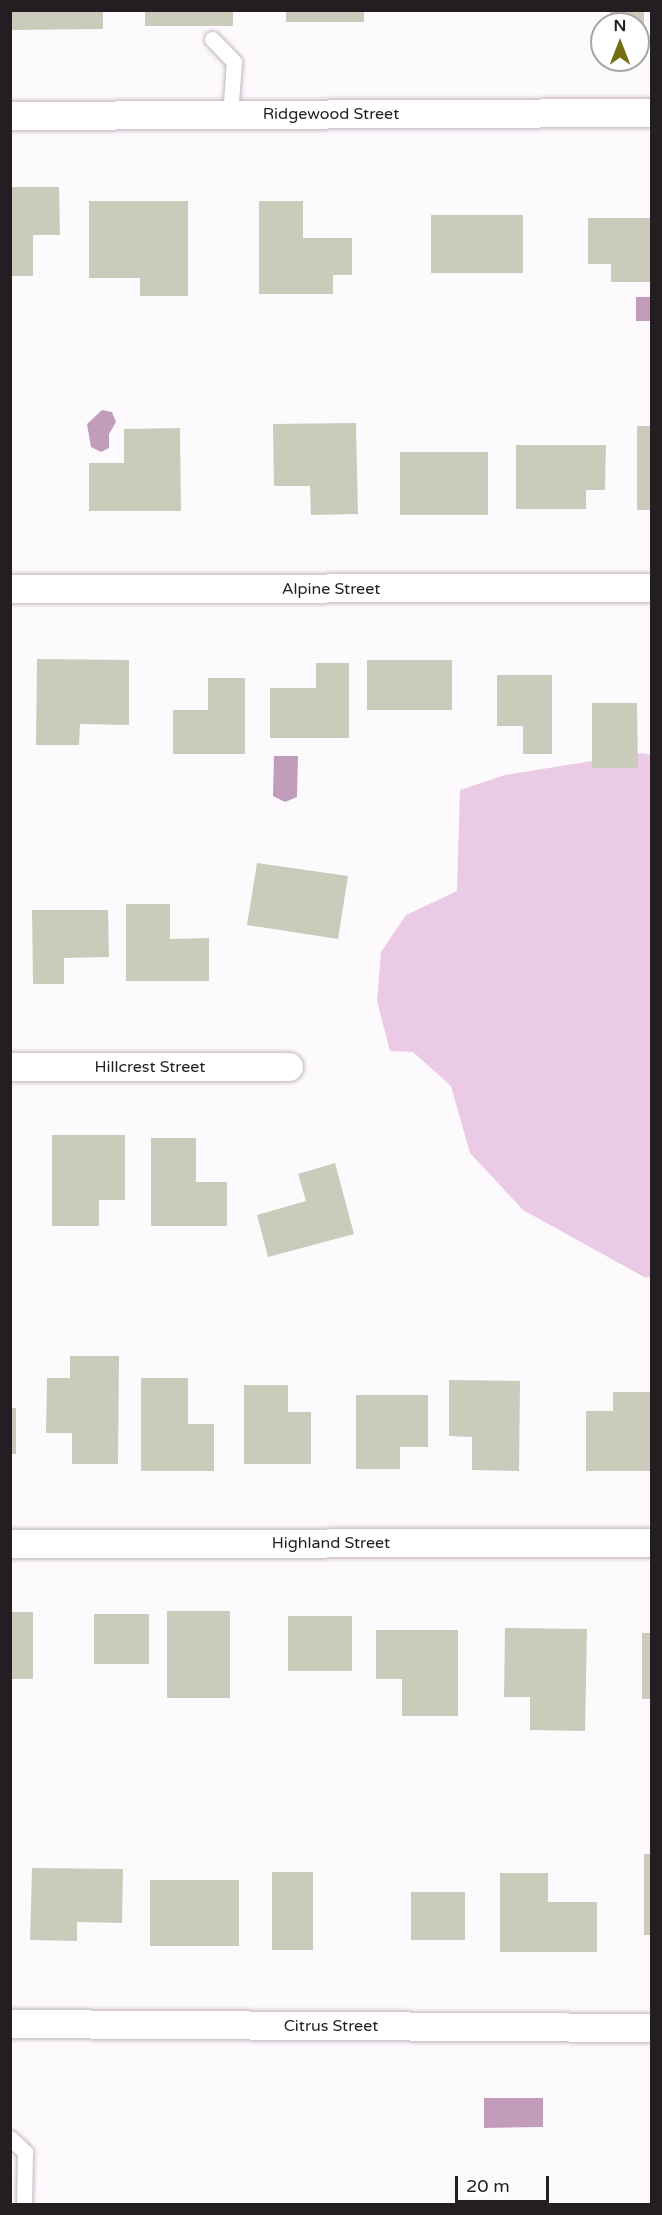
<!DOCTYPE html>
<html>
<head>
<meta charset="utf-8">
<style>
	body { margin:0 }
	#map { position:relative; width:662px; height:2215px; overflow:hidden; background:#fdfafd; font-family:"Varela Round",sans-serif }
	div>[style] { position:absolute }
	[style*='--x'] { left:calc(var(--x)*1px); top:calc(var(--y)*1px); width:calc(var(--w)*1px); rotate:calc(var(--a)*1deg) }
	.green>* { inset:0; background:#eacae4 }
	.water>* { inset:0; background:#c19cbb }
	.building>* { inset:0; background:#cbcbbb }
	.roads { filter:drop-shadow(0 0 2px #c3b5c0) drop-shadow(0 0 2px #c3b5c0) }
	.lane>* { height:15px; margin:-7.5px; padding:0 7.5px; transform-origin:7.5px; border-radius:7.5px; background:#fff }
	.street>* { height:28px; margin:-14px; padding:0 14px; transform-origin:14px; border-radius:14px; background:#fff }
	span { translate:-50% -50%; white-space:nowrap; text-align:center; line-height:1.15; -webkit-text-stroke:4.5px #fff; paint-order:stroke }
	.street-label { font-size:16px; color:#231e22 }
	.frame { position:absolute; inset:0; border:12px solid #231e22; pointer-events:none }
	.north { position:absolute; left:590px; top:12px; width:60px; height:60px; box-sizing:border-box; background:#fff; border:2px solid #a7a5a7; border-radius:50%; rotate:0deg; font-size:16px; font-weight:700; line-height:24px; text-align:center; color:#231e22 }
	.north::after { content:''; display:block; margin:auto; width:21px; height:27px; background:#726e0d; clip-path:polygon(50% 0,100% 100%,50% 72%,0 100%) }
	.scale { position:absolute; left:455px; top:2176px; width:94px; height:27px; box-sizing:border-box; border:3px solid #231e22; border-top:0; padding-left:8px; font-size:18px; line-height:21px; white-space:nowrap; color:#231e22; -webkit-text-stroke:4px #fff; paint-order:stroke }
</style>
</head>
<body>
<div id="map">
	<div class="green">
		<div style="clip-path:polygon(642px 753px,651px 755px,651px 1276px,646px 1278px,523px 1210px,470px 1153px,451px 1086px,413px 1052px,390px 1051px,377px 1001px,381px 952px,406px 915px,457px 891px,460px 790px,505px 775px)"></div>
	</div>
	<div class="water">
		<div style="clip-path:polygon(636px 297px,651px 297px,651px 321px,636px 321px)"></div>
		<div style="clip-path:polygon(102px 410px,112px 412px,116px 422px,109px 434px,109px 448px,101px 452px,91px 447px,87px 424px)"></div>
		<div style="clip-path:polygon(274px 756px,298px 756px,297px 797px,285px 802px,273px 796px)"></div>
		<div style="clip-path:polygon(484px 2098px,543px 2098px,543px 2127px,484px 2128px)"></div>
	</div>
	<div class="building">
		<div style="clip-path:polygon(10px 10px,103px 10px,103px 29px,10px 30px)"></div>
		<div style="clip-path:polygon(145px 10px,233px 10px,233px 26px,145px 26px)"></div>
		<div style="clip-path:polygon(286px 10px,364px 10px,364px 22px,286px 22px)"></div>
		<div style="clip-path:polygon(610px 10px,644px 10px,644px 27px,610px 24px)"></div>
		<div style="clip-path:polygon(10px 187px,59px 187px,60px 235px,33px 235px,33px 276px,10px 276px)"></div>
		<div style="clip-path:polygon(89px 201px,188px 201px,188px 296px,140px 296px,140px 278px,89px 278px)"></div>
		<div style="clip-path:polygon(259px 201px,303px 201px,303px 238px,352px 238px,352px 275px,333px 275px,333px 294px,259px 294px)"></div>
		<div style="clip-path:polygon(431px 215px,523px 215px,523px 273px,431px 273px)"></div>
		<div style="clip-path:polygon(588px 218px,652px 218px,652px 282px,611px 282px,611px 264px,588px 264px)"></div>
		<div style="clip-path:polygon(356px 423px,358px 514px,311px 515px,310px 486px,274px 486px,273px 424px)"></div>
		<div style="clip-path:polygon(637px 426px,652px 426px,652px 510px,637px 510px)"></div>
		<div style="clip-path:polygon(180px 428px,181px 511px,89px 511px,89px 463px,124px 463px,124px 429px)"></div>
		<div style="clip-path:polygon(516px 445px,606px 445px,605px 490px,586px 490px,586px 509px,516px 509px)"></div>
		<div style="clip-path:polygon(400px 452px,488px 452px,488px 515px,400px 515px)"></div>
		<div style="clip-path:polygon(37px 659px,129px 660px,129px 725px,80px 724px,79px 745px,36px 745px)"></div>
		<div style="clip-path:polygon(367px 660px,452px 660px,452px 710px,367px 710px)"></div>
		<div style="clip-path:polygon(316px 663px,349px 663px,349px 738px,270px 738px,270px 688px,316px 688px)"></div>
		<div style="clip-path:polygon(497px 675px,552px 675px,552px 754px,523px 754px,523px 726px,497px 726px)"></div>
		<div style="clip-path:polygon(208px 678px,245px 678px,245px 754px,173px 754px,173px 710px,208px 710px)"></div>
		<div style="clip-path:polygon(592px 703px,637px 703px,638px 768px,592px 768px)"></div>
		<div style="clip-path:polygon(257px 863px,348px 876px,338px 939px,247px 925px)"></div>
		<div style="clip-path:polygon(126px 904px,170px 904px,170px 939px,209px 938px,209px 981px,126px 981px)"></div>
		<div style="clip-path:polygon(32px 910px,108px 910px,109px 957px,64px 958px,64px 984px,33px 984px)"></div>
		<div style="clip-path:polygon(52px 1135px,125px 1135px,125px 1200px,99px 1200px,99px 1226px,52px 1226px)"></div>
		<div style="clip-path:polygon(151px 1138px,196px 1138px,196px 1182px,227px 1182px,227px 1226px,151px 1226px)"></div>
		<div style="clip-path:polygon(335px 1163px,354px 1234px,268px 1257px,257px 1215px,306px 1201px,298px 1174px)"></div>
		<div style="clip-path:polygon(70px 1356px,119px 1356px,118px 1464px,72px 1464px,72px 1433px,46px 1433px,47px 1378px,70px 1378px)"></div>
		<div style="clip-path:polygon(141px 1378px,188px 1378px,188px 1424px,214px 1424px,214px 1471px,141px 1471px)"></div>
		<div style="clip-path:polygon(449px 1380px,520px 1381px,519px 1471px,472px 1470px,472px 1437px,449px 1436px)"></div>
		<div style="clip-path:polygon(244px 1385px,288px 1385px,288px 1412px,311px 1412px,311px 1464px,244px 1464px)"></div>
		<div style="clip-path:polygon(613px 1392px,652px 1392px,652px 1471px,586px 1471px,586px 1411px,613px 1411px)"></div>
		<div style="clip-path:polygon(356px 1395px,428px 1395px,428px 1447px,400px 1447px,400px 1469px,356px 1469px)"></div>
		<div style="clip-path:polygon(10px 1408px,16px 1408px,16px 1454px,10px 1454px)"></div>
		<div style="clip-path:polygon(167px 1611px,230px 1611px,230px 1698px,167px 1698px)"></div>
		<div style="clip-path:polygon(10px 1612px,33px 1612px,33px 1679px,10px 1679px)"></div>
		<div style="clip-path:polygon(94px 1614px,149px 1614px,149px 1664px,94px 1664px)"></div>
		<div style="clip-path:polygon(288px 1616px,352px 1616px,352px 1671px,288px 1671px)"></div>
		<div style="clip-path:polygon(505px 1628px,587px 1629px,585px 1731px,530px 1730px,530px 1697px,504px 1697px)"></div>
		<div style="clip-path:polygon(376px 1630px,458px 1630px,458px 1716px,402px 1716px,402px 1679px,376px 1679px)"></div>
		<div style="clip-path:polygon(642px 1633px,652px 1633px,652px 1699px,642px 1699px)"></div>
		<div style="clip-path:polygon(644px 1854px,652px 1854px,652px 1935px,644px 1935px)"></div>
		<div style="clip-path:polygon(32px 1868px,123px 1869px,122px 1923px,77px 1922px,77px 1941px,30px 1940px)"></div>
		<div style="clip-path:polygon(272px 1872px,313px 1872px,313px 1950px,272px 1950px)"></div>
		<div style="clip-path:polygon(500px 1873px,548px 1873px,548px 1902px,597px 1902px,597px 1952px,500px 1952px)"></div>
		<div style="clip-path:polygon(150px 1880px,239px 1880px,239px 1946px,150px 1946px)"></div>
		<div style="clip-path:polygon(411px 1892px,465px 1892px,465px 1940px,411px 1940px)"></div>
	</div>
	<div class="roads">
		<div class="lane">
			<div style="--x:212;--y:39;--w:32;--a:46"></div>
			<div style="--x:234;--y:62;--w:53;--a:94.3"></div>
			<div style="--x:10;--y:2138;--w:21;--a:43"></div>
			<div style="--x:25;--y:2152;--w:52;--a:91.1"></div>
		</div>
		<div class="street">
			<div style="--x:10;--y:116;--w:642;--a:-0.27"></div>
			<div style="--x:10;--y:589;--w:642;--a:-0.09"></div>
			<div style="--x:10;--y:1067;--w:279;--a:0"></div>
			<div style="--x:10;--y:1544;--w:642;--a:-0.09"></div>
			<div style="--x:10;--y:2024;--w:642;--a:0.36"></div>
		</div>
	</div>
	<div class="street-label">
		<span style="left:331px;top:114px">Ridgewood Street</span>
		<span style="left:331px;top:589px">Alpine Street</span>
		<span style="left:150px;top:1067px">Hillcrest Street</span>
		<span style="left:331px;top:1543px">Highland Street</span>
		<span style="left:331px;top:2026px">Citrus Street</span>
	</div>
	<div class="frame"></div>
	<div class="north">N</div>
	<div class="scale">20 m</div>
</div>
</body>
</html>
